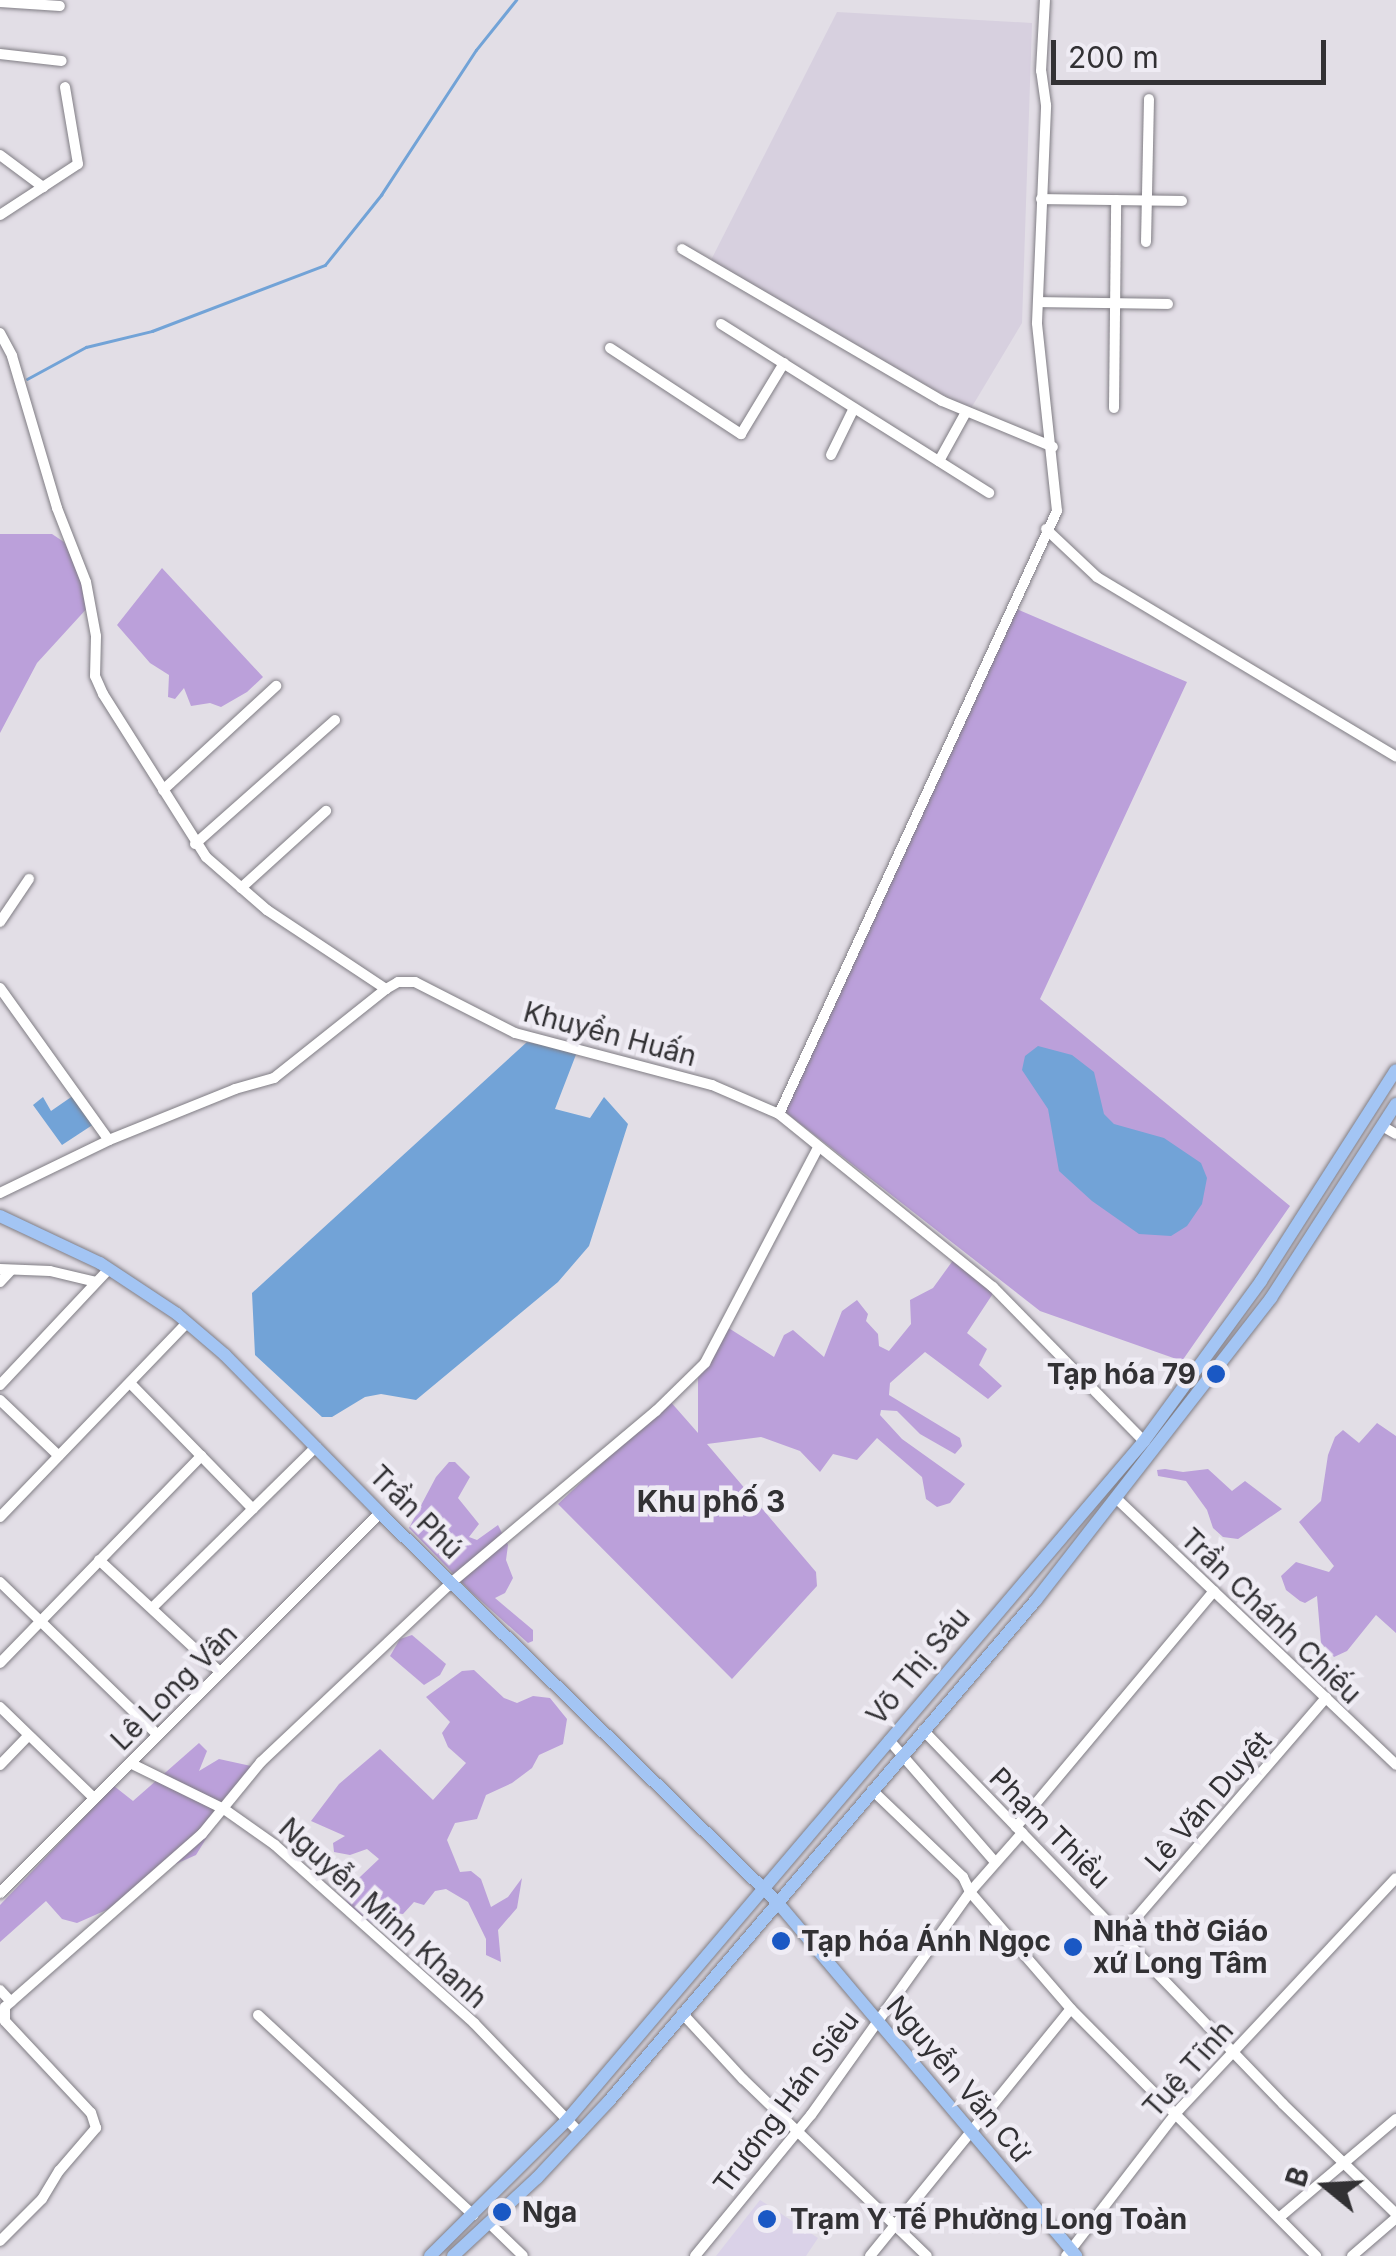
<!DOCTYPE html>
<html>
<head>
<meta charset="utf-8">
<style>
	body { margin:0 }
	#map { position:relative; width:1396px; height:2256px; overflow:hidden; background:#e2dee6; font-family:Inter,sans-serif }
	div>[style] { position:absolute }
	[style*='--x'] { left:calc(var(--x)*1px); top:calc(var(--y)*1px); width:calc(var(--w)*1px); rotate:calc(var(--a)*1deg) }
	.built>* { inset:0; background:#d7d0df }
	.medical>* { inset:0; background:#dad2e8 }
	.green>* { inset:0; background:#bba0da }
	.water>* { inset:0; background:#72a3d7 }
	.stream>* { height:2.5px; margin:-1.25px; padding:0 1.25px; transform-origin:1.25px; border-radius:1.25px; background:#72a3d7 }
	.roads { filter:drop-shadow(0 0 2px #807d84) drop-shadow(0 0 2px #807d84) }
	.minor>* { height:10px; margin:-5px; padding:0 5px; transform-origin:5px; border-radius:5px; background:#fff }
	.major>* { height:12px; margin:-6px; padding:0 6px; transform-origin:6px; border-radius:6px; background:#a3c5f4 }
	.dots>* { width:28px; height:28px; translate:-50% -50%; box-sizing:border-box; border:5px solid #efecf4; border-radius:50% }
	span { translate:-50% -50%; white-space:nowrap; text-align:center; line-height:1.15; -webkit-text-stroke:9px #efecf4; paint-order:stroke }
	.street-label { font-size:28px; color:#323134 }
	.poi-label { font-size:28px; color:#323134; font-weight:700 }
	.right { translate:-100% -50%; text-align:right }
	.left { translate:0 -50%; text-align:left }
	.neighbourhood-label { font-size:30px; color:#323134; font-weight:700 }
	.north { position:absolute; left:1276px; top:2136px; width:100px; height:100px; -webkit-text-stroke:8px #efecf4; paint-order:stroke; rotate:288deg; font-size:28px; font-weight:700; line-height:40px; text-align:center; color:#323134 }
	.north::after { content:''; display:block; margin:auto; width:35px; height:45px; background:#323134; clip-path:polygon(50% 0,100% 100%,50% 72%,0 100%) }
	.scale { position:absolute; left:1051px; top:40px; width:275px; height:45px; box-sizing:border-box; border:5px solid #323134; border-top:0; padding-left:12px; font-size:30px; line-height:35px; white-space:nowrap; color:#323134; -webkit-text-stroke:8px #efecf4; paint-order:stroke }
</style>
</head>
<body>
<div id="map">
	<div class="built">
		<div style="clip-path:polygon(837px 12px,1032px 23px,1022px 323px,970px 410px,710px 262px)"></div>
	</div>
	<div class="medical">
		<div style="clip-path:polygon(760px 2200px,818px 2238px,806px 2256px,716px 2256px)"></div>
	</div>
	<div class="green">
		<div style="clip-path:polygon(0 534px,52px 534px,64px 542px,87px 585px,90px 605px,37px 663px,0 733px)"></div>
		<div style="clip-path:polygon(162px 568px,263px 677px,247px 692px,221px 707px,210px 703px,191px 706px,184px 688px,175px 699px,168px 697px,169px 675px,150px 663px,117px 625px)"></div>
		<div style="clip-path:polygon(1012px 607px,1187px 682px,1040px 999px,1290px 1206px,1182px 1361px,1040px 1311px,780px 1108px)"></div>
		<div style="clip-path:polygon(954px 1259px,994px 1292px,967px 1333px,987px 1349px,979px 1365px,1002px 1386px,988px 1399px,925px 1352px,890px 1383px,889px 1395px,960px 1438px,962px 1446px,955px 1454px,920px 1434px,897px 1411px,881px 1410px,880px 1415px,902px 1439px,965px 1484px,950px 1503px,937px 1507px,926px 1499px,922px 1477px,877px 1438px,857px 1460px,833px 1454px,820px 1472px,800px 1451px,761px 1437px,707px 1444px,816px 1572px,817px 1586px,732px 1679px,558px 1504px,669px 1400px,698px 1433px,698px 1378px,727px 1327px,774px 1357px,784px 1335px,793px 1330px,824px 1357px,842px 1311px,857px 1300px,868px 1314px,866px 1321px,878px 1334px,879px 1346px,889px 1351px,911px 1324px,910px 1300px,933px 1288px)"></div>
		<div style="clip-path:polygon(1377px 1423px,1396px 1436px,1396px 1633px,1376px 1615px,1347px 1651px,1334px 1657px,1321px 1643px,1317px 1596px,1305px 1603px,1300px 1601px,1286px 1590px,1281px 1576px,1296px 1562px,1329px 1572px,1334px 1566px,1299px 1522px,1321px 1501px,1328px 1455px,1335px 1437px,1343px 1430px,1359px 1443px)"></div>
		<div style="clip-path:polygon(449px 1462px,455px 1462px,470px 1477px,458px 1498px,479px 1524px,469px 1537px,477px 1540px,498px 1525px,508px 1545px,506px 1560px,513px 1578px,505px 1593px,495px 1598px,533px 1630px,533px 1641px,528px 1643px,471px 1592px,409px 1528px,436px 1477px)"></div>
		<div style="clip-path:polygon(1165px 1469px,1183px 1472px,1208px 1469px,1232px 1491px,1245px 1481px,1282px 1509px,1238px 1539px,1223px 1537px,1213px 1528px,1207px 1510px,1186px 1481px,1158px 1476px,1157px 1470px)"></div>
		<div style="clip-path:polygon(412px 1635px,446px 1664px,440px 1675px,424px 1685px,390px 1656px,400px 1639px)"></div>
		<div style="clip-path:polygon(474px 1670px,504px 1698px,517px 1703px,533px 1696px,550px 1698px,567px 1719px,563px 1744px,539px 1755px,532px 1768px,512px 1783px,486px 1795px,477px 1819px,455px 1823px,447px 1840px,460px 1872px,471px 1871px,481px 1879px,491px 1907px,508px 1897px,522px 1878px,517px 1908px,498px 1930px,501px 1962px,486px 1955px,486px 1939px,468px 1902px,446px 1889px,435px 1891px,424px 1905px,414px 1902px,403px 1914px,393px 1913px,378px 1927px,352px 1909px,342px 1894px,379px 1859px,367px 1849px,350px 1855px,334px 1852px,333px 1843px,345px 1836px,311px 1821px,339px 1784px,380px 1749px,433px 1800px,466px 1763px,448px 1747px,442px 1733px,450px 1722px,426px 1697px,462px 1671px)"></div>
		<div style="clip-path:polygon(199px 1743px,207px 1751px,199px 1771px,219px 1759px,251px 1766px,196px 1855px,151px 1875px,111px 1908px,77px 1923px,62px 1919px,46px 1901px,0 1942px,0 1905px,114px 1786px,133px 1801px)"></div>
	</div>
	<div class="water">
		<div style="clip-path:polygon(527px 1042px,577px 1052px,555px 1109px,590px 1118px,604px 1097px,628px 1124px,589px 1246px,558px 1282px,416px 1400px,381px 1394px,365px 1397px,332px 1417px,322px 1417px,255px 1355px,252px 1293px)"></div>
		<div style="clip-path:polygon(1038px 1046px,1072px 1055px,1094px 1072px,1104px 1114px,1114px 1124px,1164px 1138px,1201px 1163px,1207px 1178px,1202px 1204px,1187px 1226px,1171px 1236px,1139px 1234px,1092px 1201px,1059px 1171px,1048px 1109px,1022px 1070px,1025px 1056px)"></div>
		<div style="clip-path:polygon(77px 1093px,97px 1122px,62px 1145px,33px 1105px,43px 1097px,51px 1111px)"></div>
	</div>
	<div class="stream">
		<div style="--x:27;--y:379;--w:67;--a:-28.5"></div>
		<div style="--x:86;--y:347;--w:68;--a:-13.6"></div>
		<div style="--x:152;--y:331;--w:185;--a:-20.9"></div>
		<div style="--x:325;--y:265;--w:90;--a:-51.3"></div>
		<div style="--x:381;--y:195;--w:173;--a:-56.8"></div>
		<div style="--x:476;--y:50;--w:64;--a:-51.3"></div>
	</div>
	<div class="roads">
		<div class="minor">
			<div style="--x:0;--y:2;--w:60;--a:3.8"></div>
			<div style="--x:0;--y:54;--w:62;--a:6.4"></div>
			<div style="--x:0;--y:155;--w:54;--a:36.7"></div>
			<div style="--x:1041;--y:199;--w:141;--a:0.8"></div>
			<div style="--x:0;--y:215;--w:93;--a:-33.2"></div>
			<div style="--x:78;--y:164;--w:78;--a:-99.6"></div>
			<div style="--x:1146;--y:242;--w:143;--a:-88.8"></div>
			<div style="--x:682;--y:249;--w:301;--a:30.3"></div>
			<div style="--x:942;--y:401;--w:120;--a:22.5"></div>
			<div style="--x:1038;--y:302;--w:130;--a:0.9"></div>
			<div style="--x:721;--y:324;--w:317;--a:32.2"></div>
			<div style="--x:0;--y:333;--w:26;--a:62"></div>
			<div style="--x:12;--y:356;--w:159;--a:73.5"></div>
			<div style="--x:57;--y:508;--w:79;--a:68.6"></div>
			<div style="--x:86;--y:582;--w:55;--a:79.5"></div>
			<div style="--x:96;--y:636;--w:40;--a:91.4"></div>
			<div style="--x:95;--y:676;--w:20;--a:66"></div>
			<div style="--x:103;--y:694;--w:193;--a:57.7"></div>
			<div style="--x:206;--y:857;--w:81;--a:41"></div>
			<div style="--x:267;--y:910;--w:143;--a:33.6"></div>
			<div style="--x:610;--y:348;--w:157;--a:33.3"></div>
			<div style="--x:741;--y:434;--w:83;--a:-58.8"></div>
			<div style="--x:1114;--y:408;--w:208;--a:-89.4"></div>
			<div style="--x:831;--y:455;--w:52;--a:-63.9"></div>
			<div style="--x:939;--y:461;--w:56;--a:-61.1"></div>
			<div style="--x:1046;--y:529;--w:70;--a:43.3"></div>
			<div style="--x:1097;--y:577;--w:349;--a:31"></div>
			<div style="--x:163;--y:790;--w:154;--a:-42.6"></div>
			<div style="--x:195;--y:844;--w:187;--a:-41.5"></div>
			<div style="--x:241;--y:888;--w:115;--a:-42.2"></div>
			<div style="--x:0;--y:922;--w:52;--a:-56"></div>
			<div style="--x:0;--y:988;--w:187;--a:54.4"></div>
			<div style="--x:779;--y:1114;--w:664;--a:-65.25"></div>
			<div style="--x:1057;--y:511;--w:189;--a:-96.1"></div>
			<div style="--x:1037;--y:323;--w:218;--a:-87.6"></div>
			<div style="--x:1046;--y:105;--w:34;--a:-98"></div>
			<div style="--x:1041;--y:71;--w:71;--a:-86.8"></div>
			<div style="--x:1382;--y:1126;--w:16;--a:30"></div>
			<div style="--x:0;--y:1193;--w:121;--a:-25.9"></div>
			<div style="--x:109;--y:1140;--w:136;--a:-22"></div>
			<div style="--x:235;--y:1089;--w:41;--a:-15.8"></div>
			<div style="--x:274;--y:1078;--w:143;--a:-38.5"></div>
			<div style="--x:386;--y:989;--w:14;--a:-30"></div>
			<div style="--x:398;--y:982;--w:17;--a:0"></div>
			<div style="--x:415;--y:982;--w:112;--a:27"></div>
			<div style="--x:515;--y:1033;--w:204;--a:14.8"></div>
			<div style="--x:712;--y:1085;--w:73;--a:23.4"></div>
			<div style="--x:779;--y:1114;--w:275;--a:39"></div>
			<div style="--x:993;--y:1287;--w:216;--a:45.6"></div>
			<div style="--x:0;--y:1269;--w:50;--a:2.3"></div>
			<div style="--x:50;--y:1271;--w:47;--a:13.4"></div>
			<div style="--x:0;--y:1282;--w:16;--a:-47"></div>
			<div style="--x:130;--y:1383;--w:176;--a:45.7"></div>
			<div style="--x:0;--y:1385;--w:159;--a:-46.8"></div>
			<div style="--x:0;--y:1400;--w:81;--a:43.5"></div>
			<div style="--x:1116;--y:1498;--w:387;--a:43.6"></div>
			<div style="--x:0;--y:1517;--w:269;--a:-46.1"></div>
			<div style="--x:99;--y:1560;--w:165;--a:42.8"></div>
			<div style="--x:0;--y:1582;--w:220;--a:44.1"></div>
			<div style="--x:152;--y:1608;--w:230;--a:-44.5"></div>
			<div style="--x:0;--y:1663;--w:289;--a:-45.8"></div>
			<div style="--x:0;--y:1707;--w:131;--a:44.1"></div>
			<div style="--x:923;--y:1730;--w:519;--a:46.09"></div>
			<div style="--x:1283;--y:2104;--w:158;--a:44.2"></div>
			<div style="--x:889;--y:1740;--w:162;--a:49"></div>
			<div style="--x:130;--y:1763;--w:105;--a:26.1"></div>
			<div style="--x:224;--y:1809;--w:62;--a:35.2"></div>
			<div style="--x:275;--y:1845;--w:267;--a:41.8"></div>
			<div style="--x:474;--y:2023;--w:153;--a:46.1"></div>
			<div style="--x:0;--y:1765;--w:40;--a:-46"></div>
			<div style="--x:872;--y:1790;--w:126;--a:43.7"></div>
			<div style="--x:963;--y:1877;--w:17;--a:65"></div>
			<div style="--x:970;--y:1892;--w:155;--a:49.2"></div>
			<div style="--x:1071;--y:2009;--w:348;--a:45.2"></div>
			<div style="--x:1016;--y:1827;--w:308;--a:-50"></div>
			<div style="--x:0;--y:1893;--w:537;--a:-45"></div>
			<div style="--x:1123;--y:1933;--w:311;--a:-49.2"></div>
			<div style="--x:0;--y:1990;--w:16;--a:47"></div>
			<div style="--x:682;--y:2013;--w:90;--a:47.3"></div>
			<div style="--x:743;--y:2079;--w:255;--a:43.9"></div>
			<div style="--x:258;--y:2015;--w:294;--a:42.9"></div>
			<div style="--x:1280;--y:2217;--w:152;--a:-40.2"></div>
			<div style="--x:489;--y:2223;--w:47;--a:44.1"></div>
			<div style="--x:0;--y:2241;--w:59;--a:-45"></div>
			<div style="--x:42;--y:2199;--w:33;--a:-59"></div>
			<div style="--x:59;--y:2171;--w:57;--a:-49.3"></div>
			<div style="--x:96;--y:2128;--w:16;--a:-108"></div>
			<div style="--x:91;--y:2113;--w:126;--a:-133.1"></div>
			<div style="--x:5;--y:2021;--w:14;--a:-90"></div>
			<div style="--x:5;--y:2007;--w:262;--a:-41.3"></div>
			<div style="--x:202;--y:1834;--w:93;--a:-50.7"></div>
			<div style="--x:261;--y:1762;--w:262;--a:-43.3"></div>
			<div style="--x:452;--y:1582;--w:266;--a:-40"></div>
			<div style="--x:656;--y:1411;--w:69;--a:-44.4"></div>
			<div style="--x:705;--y:1363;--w:243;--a:-62.3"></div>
			<div style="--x:695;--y:2256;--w:183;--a:-50.6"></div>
			<div style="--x:811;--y:2115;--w:274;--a:-54.5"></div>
			<div style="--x:970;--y:1892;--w:79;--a:-48.6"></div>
			<div style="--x:870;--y:2256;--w:318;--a:-50.9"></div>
			<div style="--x:1066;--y:2256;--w:182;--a:-52.4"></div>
			<div style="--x:1177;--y:2112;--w:320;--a:-46.9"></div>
			<div style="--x:1352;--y:2256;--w:58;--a:-40.8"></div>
		</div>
		<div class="major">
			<div style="--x:0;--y:1216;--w:110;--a:25.2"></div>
			<div style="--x:100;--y:1263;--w:92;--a:33.5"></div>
			<div style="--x:177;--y:1314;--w:63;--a:40.5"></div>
			<div style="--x:225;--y:1355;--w:221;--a:45.5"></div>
			<div style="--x:380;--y:1513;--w:557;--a:44.42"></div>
			<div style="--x:778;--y:1903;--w:462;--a:49.8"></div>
			<div style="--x:430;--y:2256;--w:193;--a:-44.8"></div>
			<div style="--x:567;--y:2120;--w:891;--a:-49.64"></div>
			<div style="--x:1144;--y:1441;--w:198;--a:-53.8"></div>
			<div style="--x:1261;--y:1281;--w:250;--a:-57.4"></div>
			<div style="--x:453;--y:2256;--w:115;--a:-42.9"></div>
			<div style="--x:537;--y:2178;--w:105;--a:-46.9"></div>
			<div style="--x:609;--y:2101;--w:658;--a:-49.56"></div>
			<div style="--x:1036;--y:1600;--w:383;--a:-52.1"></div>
			<div style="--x:1271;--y:1298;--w:231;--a:-57.2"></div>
		</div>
	</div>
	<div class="dots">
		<div style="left:1216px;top:1374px;background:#1a58c4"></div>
		<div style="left:781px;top:1941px;background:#1a58c4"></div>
		<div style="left:1073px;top:1947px;background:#1a58c4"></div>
		<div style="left:502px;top:2212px;background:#1a58c4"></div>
		<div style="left:767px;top:2219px;background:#1a58c4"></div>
	</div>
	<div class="street-label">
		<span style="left:610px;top:1034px;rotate:15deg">Khuyển Huấn</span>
		<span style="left:416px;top:1512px;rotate:45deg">Trần Phú</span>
		<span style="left:1271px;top:1616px;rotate:44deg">Trần Chánh Chiếu</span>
		<span style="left:918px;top:1666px;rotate:-50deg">Võ Thị Sáu</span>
		<span style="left:174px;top:1687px;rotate:-45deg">Lê Long Vân</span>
		<span style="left:1208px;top:1801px;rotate:-49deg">Lê Văn Duyệt</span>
		<span style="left:1050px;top:1828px;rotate:45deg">Phạm Thiều</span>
		<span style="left:383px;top:1913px;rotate:42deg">Nguyễn Minh Khanh</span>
		<span style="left:1188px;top:2069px;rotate:-48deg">Tuệ Tĩnh</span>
		<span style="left:959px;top:2079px;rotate:50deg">Nguyễn Văn Cừ</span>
		<span style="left:786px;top:2102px;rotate:-53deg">Trương Hán Siêu</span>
	</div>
	<div class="poi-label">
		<span class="right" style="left:1196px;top:1374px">Tạp hóa 79</span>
		<span class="left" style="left:1093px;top:1947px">Nhà thờ Giáo<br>xứ Long Tâm</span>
		<span class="left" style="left:801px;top:1941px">Tạp hóa Ánh Ngọc</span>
		<span class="left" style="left:522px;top:2212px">Nga</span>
		<span class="left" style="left:790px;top:2219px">Trạm Y Tế Phường Long Toàn</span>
	</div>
	<div class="neighbourhood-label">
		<span style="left:711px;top:1501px">Khu phố 3</span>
	</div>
	<div class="north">B</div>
	<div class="scale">200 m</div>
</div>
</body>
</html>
